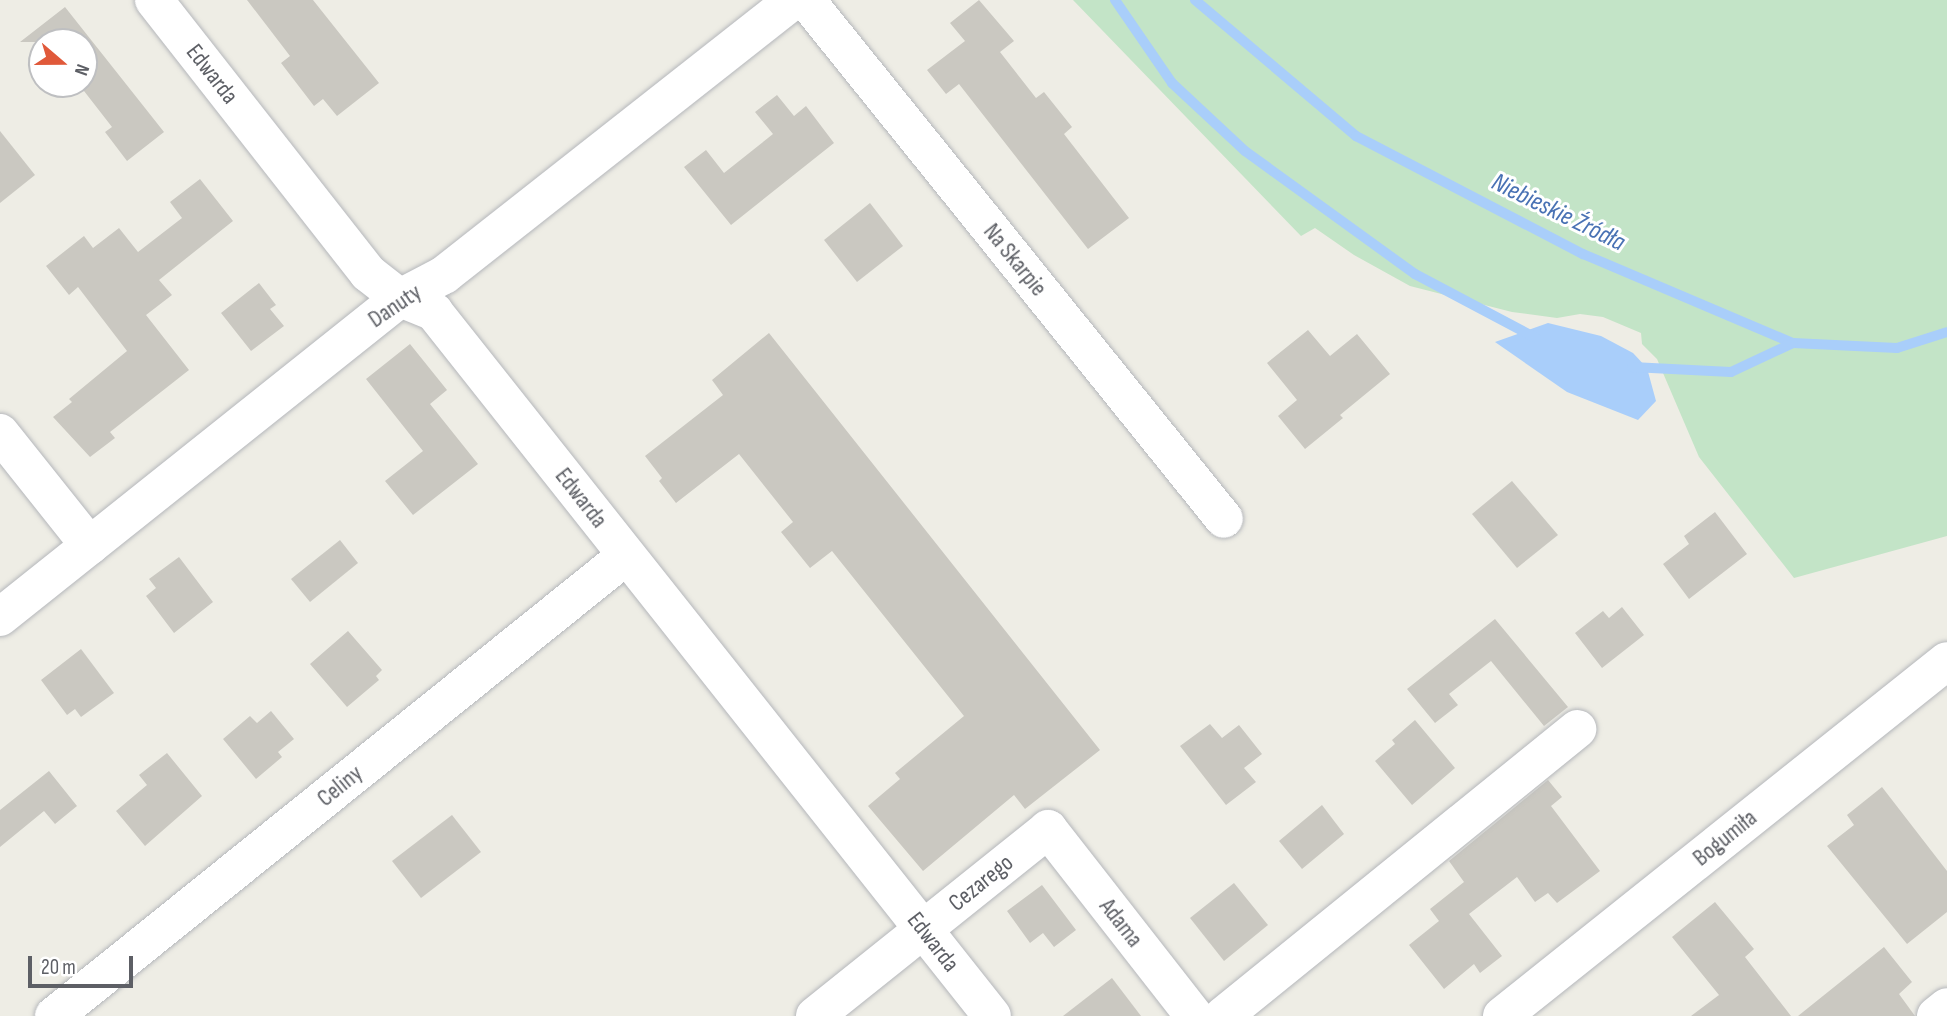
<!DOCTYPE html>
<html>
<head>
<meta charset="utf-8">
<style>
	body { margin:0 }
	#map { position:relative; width:1947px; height:1016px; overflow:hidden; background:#eeede5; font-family:"Sofia Sans Condensed",sans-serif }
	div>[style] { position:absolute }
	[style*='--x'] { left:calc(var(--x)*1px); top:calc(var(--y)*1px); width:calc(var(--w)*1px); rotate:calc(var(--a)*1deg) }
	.green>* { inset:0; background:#c3e4c7 }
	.water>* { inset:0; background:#a9cefa }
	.stream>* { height:10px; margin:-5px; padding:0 5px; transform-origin:5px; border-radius:5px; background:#a9cefa }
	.building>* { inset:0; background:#cac8c1 }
	.roads { filter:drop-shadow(0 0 2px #b5b7bb) drop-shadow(0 0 2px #b5b7bb) }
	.minor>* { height:38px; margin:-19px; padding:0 19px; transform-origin:19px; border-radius:19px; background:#fff }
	span { translate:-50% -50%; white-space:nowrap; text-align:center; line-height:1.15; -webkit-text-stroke:6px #fff; paint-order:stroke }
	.street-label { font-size:24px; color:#5d5f65 }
	.water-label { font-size:26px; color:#4972b4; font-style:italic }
	.north { position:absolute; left:28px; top:28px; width:70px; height:70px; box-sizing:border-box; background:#fff; border:2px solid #bebfc1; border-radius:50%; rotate:110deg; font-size:19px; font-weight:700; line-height:28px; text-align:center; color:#5d5f65 }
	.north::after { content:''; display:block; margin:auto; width:24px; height:32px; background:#e0593a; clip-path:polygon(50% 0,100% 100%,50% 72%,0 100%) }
	.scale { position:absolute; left:28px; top:956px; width:105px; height:32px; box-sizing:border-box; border:4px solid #5d5f65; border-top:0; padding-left:9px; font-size:21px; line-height:24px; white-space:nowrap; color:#5d5f65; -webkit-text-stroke:5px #fff; paint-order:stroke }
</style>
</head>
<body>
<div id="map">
	<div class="green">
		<div style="clip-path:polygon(1073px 0,1947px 0,1947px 536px,1794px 578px,1699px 457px,1657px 359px,1642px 344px,1641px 333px,1603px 317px,1580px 314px,1557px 318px,1512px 312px,1410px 286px,1354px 255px,1315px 228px,1301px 236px)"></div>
	</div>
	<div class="water">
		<div style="clip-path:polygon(1548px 323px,1601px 336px,1633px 353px,1647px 368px,1656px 401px,1638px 420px,1567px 392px,1495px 342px)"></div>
	</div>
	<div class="stream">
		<div style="--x:1115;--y:0;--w:101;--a:55.5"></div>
		<div style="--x:1172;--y:83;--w:100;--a:43"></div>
		<div style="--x:1245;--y:151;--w:210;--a:35.9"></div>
		<div style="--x:1415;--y:274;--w:137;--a:27.9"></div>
		<div style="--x:1195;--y:0;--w:211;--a:40.2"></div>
		<div style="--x:1356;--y:136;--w:256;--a:27.5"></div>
		<div style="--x:1583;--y:254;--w:228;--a:23"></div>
		<div style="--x:1793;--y:343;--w:104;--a:2.8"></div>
		<div style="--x:1897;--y:348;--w:52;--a:-17.7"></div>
		<div style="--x:1632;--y:367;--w:99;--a:2.9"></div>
		<div style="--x:1731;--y:372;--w:68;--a:-25.1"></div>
	</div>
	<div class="building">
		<div style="clip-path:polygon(247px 0,313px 0,379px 83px,337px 116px,323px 99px,314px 106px,281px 63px,290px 56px)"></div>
		<div style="clip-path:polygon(979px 0,1014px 41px,1000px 52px,1036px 98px,1044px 92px,1072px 127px,1064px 134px,1129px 218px,1088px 249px,959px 84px,946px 94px,927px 70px,965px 41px,950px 23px)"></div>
		<div style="clip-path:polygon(65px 7px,164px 132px,127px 161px,105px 132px,112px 127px,84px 91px,84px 42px,20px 42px)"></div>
		<div style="clip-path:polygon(777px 95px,794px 116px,806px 106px,834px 143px,731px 225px,684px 167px,706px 150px,724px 173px,773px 134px,755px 112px)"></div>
		<div style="clip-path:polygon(0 131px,35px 175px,0 203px)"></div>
		<div style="clip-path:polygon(200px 179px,233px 221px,159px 280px,172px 295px,146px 315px,189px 370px,110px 432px,115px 438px,90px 457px,53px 417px,72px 402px,69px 399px,127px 351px,78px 287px,69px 295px,46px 266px,84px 236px,93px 248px,119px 228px,138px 252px,182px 218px,170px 202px)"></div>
		<div style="clip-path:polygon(870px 203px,903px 246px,857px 282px,824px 240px)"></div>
		<div style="clip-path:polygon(259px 283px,276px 305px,270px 309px,284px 326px,251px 351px,221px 313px)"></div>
		<div style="clip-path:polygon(1308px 330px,1330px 356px,1357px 334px,1390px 374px,1340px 415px,1343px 418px,1305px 449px,1278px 416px,1297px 400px,1267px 363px)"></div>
		<div style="clip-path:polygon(769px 333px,1100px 750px,1025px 809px,1014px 795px,923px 871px,868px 806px,900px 779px,895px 773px,964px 716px,832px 551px,810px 568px,781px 532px,793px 522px,739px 454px,676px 503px,659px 481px,662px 478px,645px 456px,723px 395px,712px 380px)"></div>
		<div style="clip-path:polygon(410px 344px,447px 390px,430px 404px,478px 464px,413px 515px,385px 481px,423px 451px,366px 379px)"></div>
		<div style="clip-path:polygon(1512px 481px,1558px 535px,1517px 568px,1472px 514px)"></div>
		<div style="clip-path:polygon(1715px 512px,1747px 554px,1689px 599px,1663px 564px,1689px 544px,1684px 536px)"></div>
		<div style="clip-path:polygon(340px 540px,358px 563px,310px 602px,291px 579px)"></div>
		<div style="clip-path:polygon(179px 557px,213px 602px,174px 633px,146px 596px,156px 588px,149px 579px)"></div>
		<div style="clip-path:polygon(1622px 607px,1644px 635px,1602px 668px,1575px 633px,1603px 611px,1609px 618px)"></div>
		<div style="clip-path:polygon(1495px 619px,1568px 707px,1544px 726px,1491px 661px,1449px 694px,1458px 705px,1435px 723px,1407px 689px)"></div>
		<div style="clip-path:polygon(348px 631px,382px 670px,376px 676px,379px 680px,347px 707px,310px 664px)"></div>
		<div style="clip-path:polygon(81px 649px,114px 693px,81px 717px,75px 709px,67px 715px,41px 680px)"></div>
		<div style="clip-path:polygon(271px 711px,294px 739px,278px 752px,282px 757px,256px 779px,223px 739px,250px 716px,257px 723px)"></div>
		<div style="clip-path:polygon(1415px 720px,1455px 768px,1412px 805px,1375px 761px,1395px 744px,1392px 740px)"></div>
		<div style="clip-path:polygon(1210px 724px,1222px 738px,1239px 725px,1262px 754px,1244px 768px,1256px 782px,1226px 805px,1180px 746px)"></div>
		<div style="clip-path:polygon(167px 753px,202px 796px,145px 846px,116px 811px,147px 785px,139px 775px)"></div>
		<div style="clip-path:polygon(49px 771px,77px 806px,55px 824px,44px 811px,0 847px,0 810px)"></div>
		<div style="clip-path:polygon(1548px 780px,1562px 797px,1551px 806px,1600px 871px,1557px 903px,1548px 893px,1535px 902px,1517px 877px,1469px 914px,1502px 956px,1480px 973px,1474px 964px,1444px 989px,1409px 945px,1439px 921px,1430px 909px,1464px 882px,1449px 861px)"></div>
		<div style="clip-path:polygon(1882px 787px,1947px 871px,1947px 912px,1907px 944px,1827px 846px,1854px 825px,1847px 815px)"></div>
		<div style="clip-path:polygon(1322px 805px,1344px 834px,1302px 869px,1279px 841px)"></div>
		<div style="clip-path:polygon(452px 815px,481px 852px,421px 898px,392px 861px)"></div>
		<div style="clip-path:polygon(1234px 883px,1268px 925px,1224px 961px,1190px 918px)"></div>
		<div style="clip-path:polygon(1042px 885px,1076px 930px,1054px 947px,1043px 933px,1030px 943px,1007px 911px)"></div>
		<div style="clip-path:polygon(1715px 902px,1754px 949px,1745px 957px,1791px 1016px,1691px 1016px,1719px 995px,1672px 937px)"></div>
		<div style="clip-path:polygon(1884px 947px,1912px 982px,1899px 994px,1915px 1016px,1798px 1016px)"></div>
		<div style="clip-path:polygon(1112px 978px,1141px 1016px,1063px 1016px)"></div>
	</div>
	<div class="roads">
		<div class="minor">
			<div style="--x:154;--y:0;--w:347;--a:51.9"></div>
			<div style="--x:368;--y:273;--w:41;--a:38"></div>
			<div style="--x:400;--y:298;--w:37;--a:22"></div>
			<div style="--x:434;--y:312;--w:898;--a:51.6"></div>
			<div style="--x:806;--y:0;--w:666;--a:51.15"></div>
			<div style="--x:0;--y:433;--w:144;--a:51.5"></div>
			<div style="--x:0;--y:617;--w:512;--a:-38.57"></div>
			<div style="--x:400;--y:298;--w:50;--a:-27.6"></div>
			<div style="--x:444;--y:275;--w:445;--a:-38.2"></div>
			<div style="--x:54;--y:1016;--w:734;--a:-38.81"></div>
			<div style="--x:815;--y:1016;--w:299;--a:-38.7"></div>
			<div style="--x:1048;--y:829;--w:237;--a:52"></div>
			<div style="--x:1223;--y:1016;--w:456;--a:-39"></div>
			<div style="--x:1502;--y:1016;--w:569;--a:-38.58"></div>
			<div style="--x:1936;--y:1016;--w:14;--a:-39"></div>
		</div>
	</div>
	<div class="street-label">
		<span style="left:212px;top:74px;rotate:52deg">Edwarda</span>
		<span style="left:1015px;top:260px;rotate:51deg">Na Skarpie</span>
		<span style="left:395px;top:306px;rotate:-34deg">Danuty</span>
		<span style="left:581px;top:498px;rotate:52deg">Edwarda</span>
		<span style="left:340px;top:786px;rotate:-39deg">Celiny</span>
		<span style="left:1725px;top:838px;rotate:-39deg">Bogumiła</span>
		<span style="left:981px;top:883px;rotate:-39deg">Cezarego</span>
		<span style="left:1121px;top:923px;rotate:52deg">Adama</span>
		<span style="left:933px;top:942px;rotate:52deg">Edwarda</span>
	</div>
	<div class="water-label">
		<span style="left:1558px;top:213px;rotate:26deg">Niebieskie Źródła</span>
	</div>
	<div class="north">N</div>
	<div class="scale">20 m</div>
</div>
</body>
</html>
